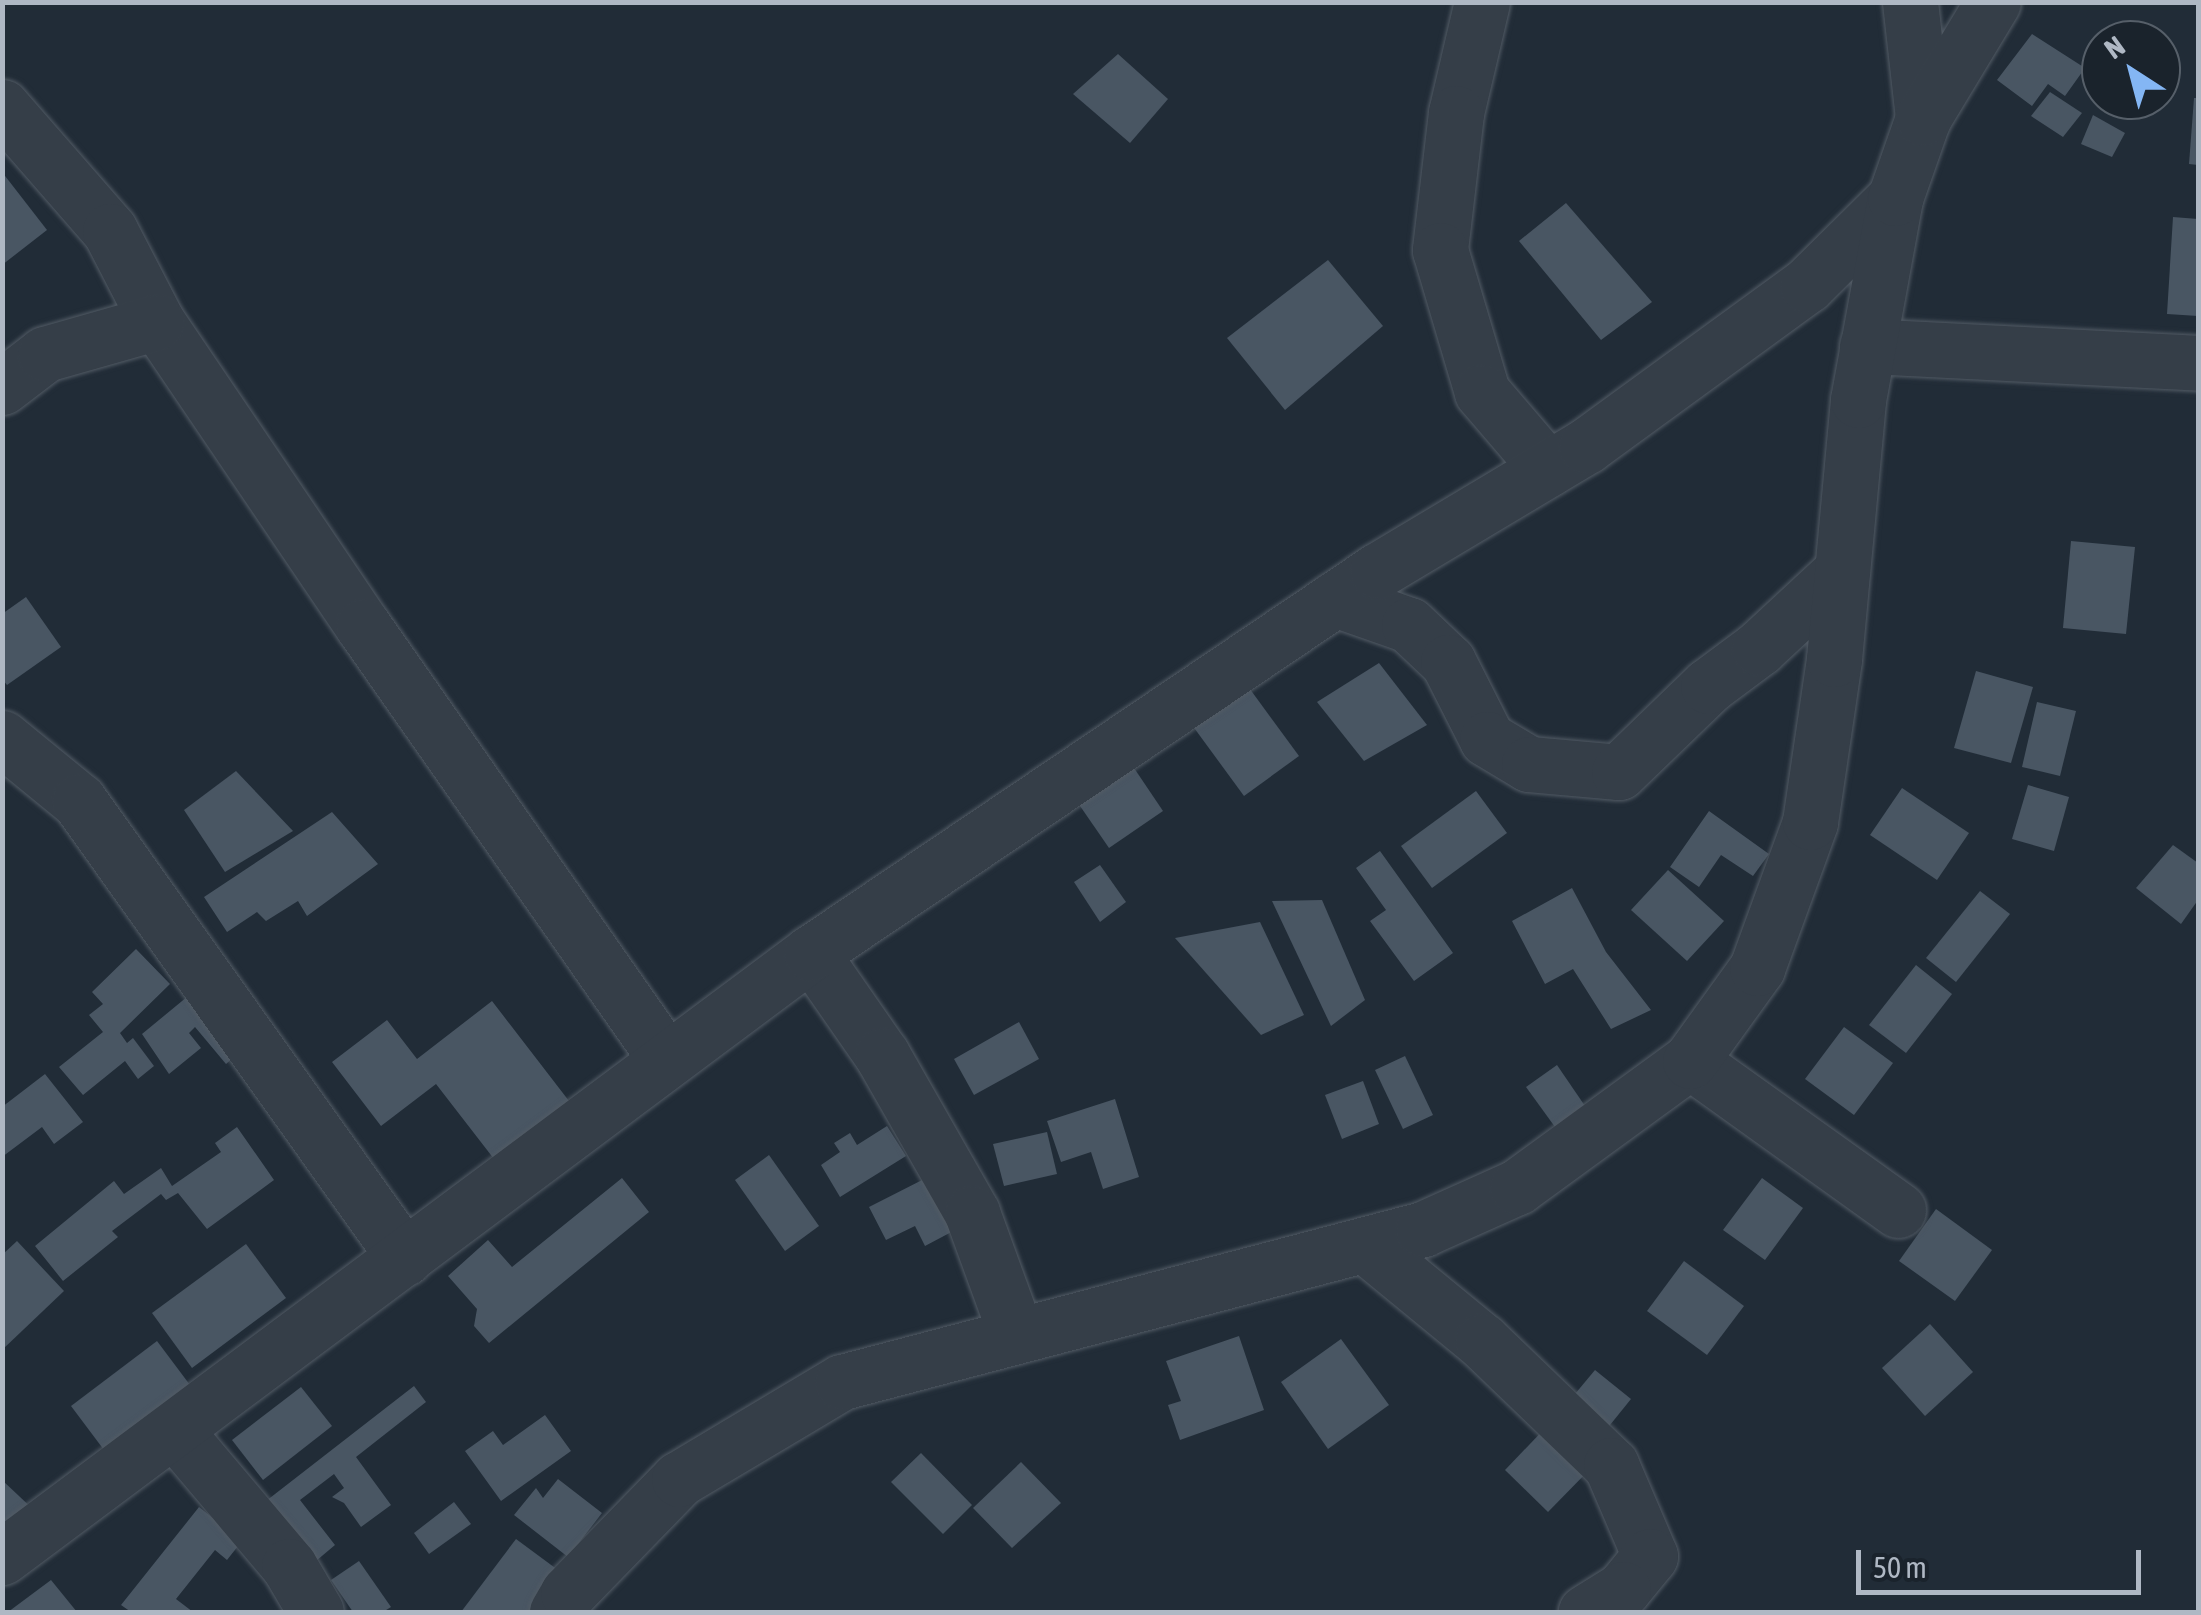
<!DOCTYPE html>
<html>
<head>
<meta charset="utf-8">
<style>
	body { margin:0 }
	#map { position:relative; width:2201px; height:1615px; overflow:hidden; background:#212c37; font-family:"Asap Condensed",sans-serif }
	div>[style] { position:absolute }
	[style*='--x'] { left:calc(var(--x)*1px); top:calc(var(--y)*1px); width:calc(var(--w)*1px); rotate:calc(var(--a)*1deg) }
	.building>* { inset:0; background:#495663 }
	.roads { filter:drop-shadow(0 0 2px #525b65) drop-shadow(0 0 2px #525b65) }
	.minor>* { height:55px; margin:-27.5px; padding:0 27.5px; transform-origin:27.5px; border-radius:27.5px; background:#353e48 }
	span { translate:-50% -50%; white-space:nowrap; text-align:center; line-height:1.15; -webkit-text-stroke:9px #1a232c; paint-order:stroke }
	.frame { position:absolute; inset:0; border:5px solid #afb8c4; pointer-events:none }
	.north { position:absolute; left:2081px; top:20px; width:100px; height:100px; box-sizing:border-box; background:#1a232c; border:2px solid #565f69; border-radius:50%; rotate:324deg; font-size:28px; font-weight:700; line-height:40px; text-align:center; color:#afb8c4 }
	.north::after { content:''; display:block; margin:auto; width:35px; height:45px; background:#84b6f4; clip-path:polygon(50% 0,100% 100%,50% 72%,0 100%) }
	.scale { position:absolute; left:1856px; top:1550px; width:285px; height:45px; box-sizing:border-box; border:5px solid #afb8c4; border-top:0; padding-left:12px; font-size:30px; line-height:35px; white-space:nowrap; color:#afb8c4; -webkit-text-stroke:8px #1a232c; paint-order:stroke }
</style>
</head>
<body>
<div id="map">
	<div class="building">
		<div style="clip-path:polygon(2032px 34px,2085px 68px,2065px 96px,2048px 84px,2032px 106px,1997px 80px)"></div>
		<div style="clip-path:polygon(1118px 54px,1168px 99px,1130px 143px,1073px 94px)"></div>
		<div style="clip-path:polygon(2050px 92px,2082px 113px,2063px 137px,2031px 116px)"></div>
		<div style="clip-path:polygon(2194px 98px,2198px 98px,2198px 165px,2189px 164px)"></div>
		<div style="clip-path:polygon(2093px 115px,2125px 133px,2112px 157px,2081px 144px)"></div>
		<div style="clip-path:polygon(2px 172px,47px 230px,2px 265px)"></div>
		<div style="clip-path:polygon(1566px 203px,1652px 302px,1601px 340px,1519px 241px)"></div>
		<div style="clip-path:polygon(2173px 217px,2198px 219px,2198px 316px,2167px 314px)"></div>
		<div style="clip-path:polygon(1328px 260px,1383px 326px,1285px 410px,1227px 338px)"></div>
		<div style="clip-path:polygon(2071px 541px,2135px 547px,2126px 634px,2063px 628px)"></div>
		<div style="clip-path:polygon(26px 597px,61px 647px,7px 685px,2px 679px,2px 614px)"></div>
		<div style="clip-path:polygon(1379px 663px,1427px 725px,1364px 761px,1317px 702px)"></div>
		<div style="clip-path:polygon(1976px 671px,2033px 687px,2011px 763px,1954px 748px)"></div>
		<div style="clip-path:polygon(1247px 685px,1299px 756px,1244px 796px,1192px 725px)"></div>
		<div style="clip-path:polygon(2037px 702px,2076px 711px,2060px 776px,2022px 767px)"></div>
		<div style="clip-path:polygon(1132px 765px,1163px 811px,1109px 848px,1078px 803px)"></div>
		<div style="clip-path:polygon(236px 771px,293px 831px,225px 872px,184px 810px)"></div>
		<div style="clip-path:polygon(2028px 785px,2069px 797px,2054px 851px,2012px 839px)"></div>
		<div style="clip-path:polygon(1902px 788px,1969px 833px,1937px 880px,1870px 835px)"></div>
		<div style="clip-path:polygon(1476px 791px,1507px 833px,1432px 888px,1401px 846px)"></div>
		<div style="clip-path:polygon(1709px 811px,1769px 854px,1753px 876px,1721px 855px,1699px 887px,1670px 867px)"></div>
		<div style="clip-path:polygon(332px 812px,378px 864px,307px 916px,298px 901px,266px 921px,257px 912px,227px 932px,204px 897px)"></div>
		<div style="clip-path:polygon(2173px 845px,2198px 863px,2198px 900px,2181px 924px,2136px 888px)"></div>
		<div style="clip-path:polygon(1380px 851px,1453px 953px,1414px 981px,1370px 921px,1386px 910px,1356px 868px)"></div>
		<div style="clip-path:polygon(1100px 865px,1126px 902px,1100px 922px,1074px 882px)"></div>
		<div style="clip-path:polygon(1668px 870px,1724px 921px,1687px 961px,1631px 910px)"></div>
		<div style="clip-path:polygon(1572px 888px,1606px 952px,1651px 1010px,1611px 1029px,1573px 969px,1545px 984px,1512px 921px)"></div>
		<div style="clip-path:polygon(1980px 891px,2010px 914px,1956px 982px,1926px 958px)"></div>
		<div style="clip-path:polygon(1322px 900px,1365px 1000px,1331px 1026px,1272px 901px)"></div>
		<div style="clip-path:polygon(1260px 922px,1304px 1015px,1261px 1035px,1175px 938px)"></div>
		<div style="clip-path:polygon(136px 949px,170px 984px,120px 1033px,127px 1043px,133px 1038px,154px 1066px,138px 1079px,125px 1061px,83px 1095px,59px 1067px,103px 1032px,89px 1015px,103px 1004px,92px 992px)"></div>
		<div style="clip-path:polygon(1916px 965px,1952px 994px,1906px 1053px,1869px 1025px)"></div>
		<div style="clip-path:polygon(193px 992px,242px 1050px,226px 1064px,195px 1027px,189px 1033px,201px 1048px,169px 1074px,142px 1034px)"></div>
		<div style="clip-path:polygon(492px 1001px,569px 1101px,494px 1159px,436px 1084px,381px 1126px,332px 1062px,387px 1020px,417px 1059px)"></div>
		<div style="clip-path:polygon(1019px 1022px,1039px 1059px,974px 1095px,954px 1059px)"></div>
		<div style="clip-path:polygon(1844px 1027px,1893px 1063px,1854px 1115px,1805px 1079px)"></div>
		<div style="clip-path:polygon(1405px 1056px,1433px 1115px,1403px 1129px,1375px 1070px)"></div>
		<div style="clip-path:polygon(1557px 1065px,1585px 1106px,1555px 1127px,1526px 1087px)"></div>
		<div style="clip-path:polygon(45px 1074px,83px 1122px,54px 1144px,42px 1127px,2px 1157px,2px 1107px)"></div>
		<div style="clip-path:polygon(1363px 1081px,1379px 1124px,1342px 1139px,1325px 1095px)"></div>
		<div style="clip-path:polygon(1115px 1099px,1139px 1177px,1103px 1189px,1091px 1152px,1061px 1162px,1047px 1121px)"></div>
		<div style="clip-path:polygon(887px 1126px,906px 1156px,840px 1197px,821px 1165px,840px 1152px,834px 1143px,850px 1133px,857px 1145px)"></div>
		<div style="clip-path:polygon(237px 1127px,274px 1180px,207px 1229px,178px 1193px,166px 1200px,161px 1194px,112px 1231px,118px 1237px,63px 1281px,35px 1246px,114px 1181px,124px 1194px,161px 1168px,172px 1186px,221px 1152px,215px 1143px)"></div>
		<div style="clip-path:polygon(1047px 1132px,1057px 1174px,1004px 1186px,993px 1144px)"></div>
		<div style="clip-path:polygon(769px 1155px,819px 1226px,785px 1251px,735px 1180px)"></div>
		<div style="clip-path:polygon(932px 1175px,959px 1228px,925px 1246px,915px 1226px,886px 1240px,869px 1207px)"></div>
		<div style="clip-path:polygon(622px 1178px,649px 1212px,489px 1343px,474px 1326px,477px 1309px,448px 1276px,488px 1240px,512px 1267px)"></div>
		<div style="clip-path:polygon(1762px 1178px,1803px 1208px,1765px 1260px,1723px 1230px)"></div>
		<div style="clip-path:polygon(1936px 1209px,1992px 1250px,1955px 1301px,1899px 1261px)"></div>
		<div style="clip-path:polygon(17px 1241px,64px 1291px,2px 1350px,2px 1255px)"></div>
		<div style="clip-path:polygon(246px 1244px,286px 1298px,192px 1368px,152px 1313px)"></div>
		<div style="clip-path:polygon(1684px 1261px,1744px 1306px,1707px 1355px,1647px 1311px)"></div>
		<div style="clip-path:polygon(1930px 1324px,1973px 1372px,1925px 1416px,1882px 1368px)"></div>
		<div style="clip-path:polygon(1239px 1336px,1264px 1410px,1180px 1440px,1168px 1405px,1181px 1401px,1166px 1361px)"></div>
		<div style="clip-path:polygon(1341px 1339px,1389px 1405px,1328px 1449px,1281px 1382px)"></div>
		<div style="clip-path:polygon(157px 1341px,193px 1389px,107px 1454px,71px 1406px)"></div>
		<div style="clip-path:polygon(1595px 1370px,1631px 1399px,1606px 1430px,1570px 1400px)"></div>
		<div style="clip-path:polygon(414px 1386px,426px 1402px,356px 1457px,391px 1505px,361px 1527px,344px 1503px,332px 1497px,344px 1488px,334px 1474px,300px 1500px,335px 1545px,316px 1561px,266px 1501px)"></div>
		<div style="clip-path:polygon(301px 1387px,332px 1426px,263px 1480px,232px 1440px)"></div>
		<div style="clip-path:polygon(545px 1415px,571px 1451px,501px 1501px,465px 1451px,493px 1431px,503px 1445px)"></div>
		<div style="clip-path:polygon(1549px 1424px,1593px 1466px,1548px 1512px,1505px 1470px)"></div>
		<div style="clip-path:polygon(921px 1453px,972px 1505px,943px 1534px,891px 1482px)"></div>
		<div style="clip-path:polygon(1021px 1462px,1061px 1503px,1012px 1548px,973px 1508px)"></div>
		<div style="clip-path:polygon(558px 1479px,602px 1513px,568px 1557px,514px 1515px,536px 1488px,543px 1498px)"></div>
		<div style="clip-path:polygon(2px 1480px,36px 1512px,2px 1547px)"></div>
		<div style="clip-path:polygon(454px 1502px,471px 1524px,429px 1554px,414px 1533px)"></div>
		<div style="clip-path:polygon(199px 1507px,242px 1541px,227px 1560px,215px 1550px,176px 1599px,193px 1612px,131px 1612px,121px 1605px)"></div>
		<div style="clip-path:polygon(516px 1539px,562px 1573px,532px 1612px,461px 1612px)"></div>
		<div style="clip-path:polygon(359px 1561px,391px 1607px,383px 1612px,353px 1612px,331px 1580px)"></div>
		<div style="clip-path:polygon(51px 1580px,77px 1612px,8px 1612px)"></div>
	</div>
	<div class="roads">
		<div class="minor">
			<div style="--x:1482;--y:2;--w:114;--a:103.2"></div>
			<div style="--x:1456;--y:113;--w:138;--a:96.7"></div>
			<div style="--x:1440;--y:250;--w:148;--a:73.5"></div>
			<div style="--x:1482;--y:392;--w:101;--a:49.4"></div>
			<div style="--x:1910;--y:2;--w:117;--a:83.6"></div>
			<div style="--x:2;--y:107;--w:164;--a:48.9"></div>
			<div style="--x:110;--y:231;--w:102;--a:62.7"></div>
			<div style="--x:157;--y:322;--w:367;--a:55.9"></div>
			<div style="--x:363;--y:626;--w:528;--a:55.02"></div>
			<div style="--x:1867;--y:346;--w:331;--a:2.9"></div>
			<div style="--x:2;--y:387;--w:54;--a:-37.5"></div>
			<div style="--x:45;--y:354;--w:116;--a:-15.9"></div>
			<div style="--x:1335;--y:599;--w:78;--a:19.4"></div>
			<div style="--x:1409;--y:625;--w:54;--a:43.5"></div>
			<div style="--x:1448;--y:662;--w:86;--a:63.1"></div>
			<div style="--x:1487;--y:739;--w:49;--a:30.8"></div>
			<div style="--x:1529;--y:764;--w:90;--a:5.1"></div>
			<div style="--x:1619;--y:772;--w:124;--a:-44"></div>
			<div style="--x:1708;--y:686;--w:64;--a:-36.7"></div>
			<div style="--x:1759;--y:648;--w:113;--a:-42.9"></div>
			<div style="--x:2;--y:738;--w:99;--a:39.3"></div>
			<div style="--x:79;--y:801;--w:561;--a:54.5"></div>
			<div style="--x:811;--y:953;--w:124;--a:55.2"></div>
			<div style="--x:882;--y:1055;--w:182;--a:60.3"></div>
			<div style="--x:972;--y:1213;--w:129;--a:70"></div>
			<div style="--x:1690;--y:1061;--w:256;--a:35.6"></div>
			<div style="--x:1365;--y:1245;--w:151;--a:39.4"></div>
			<div style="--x:1482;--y:1341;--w:179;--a:43.9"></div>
			<div style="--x:1611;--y:1465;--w:99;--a:66.8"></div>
			<div style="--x:1650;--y:1556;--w:43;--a:129.3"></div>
			<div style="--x:1623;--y:1589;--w:44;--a:148.1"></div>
			<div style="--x:175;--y:1431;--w:177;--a:49.8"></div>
			<div style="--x:289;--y:1566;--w:53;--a:59.6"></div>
			<div style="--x:2;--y:1557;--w:1010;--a:-36.75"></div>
			<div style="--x:811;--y:953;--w:683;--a:-34.02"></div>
			<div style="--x:1377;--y:571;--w:244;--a:-30.9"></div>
			<div style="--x:1586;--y:446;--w:273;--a:-36.1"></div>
			<div style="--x:1807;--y:285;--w:124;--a:-44.7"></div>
			<div style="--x:557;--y:1612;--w:22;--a:-60"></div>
			<div style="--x:568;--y:1593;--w:159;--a:-45.8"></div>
			<div style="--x:679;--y:1479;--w:190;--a:-30.8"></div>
			<div style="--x:842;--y:1382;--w:601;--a:-14.75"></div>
			<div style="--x:1423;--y:1229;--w:103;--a:-24.1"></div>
			<div style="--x:1517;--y:1187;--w:214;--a:-36.1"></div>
			<div style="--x:1690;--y:1061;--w:115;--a:-54.2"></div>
			<div style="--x:1757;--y:968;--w:155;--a:-70"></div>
			<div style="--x:1810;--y:822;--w:165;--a:-81.6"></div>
			<div style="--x:1834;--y:659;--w:260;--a:-84.7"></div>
			<div style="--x:1858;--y:400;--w:205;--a:-79.6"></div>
			<div style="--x:1895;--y:198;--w:85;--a:-70.7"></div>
			<div style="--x:1923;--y:118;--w:135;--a:-58.9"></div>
		</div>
	</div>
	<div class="frame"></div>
	<div class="north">N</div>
	<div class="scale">50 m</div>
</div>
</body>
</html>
